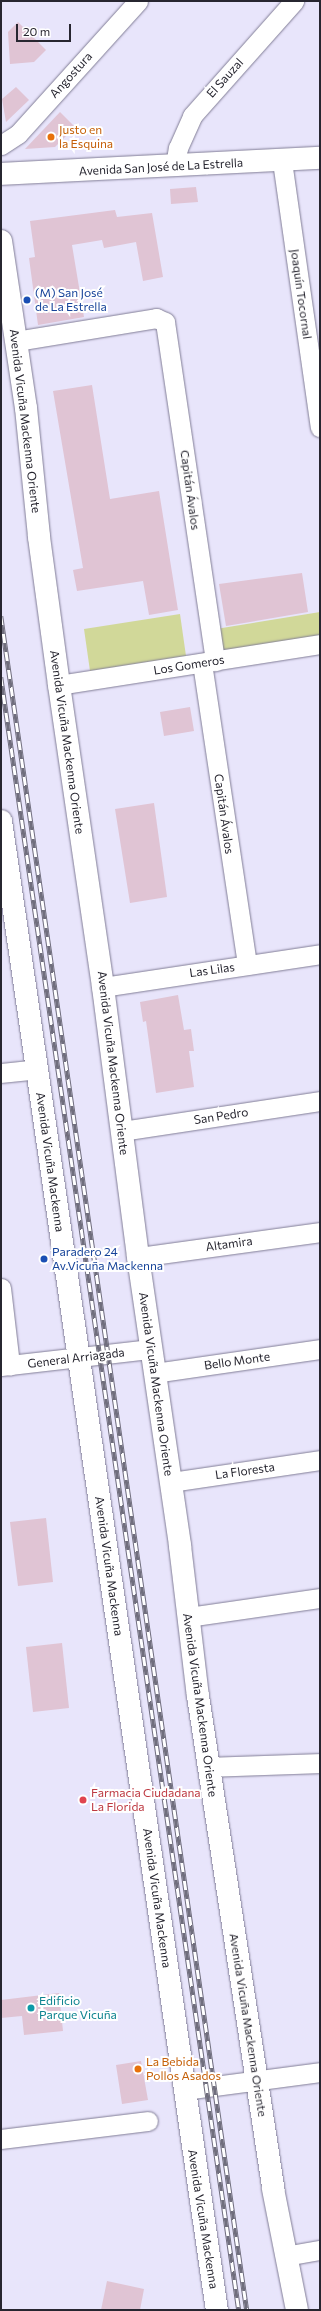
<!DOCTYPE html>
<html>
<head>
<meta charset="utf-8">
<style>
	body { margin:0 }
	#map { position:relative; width:321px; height:2311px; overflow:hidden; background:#e8e5fb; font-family:Commissioner,sans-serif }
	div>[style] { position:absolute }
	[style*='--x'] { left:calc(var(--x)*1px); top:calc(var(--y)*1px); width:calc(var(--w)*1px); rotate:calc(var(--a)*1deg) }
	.green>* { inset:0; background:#d1d899 }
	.building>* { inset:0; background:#e0c4d4 }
	.roads { filter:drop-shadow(0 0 1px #817d96) drop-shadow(0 0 1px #817d96) }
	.minor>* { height:19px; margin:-9.5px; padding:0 9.5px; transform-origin:9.5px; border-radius:9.5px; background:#fff }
	.major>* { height:22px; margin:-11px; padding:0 11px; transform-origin:11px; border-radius:11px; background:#fff }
	.rail>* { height:4.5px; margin-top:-2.25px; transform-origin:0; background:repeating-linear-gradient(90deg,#fff 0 9px,#706e7d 0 18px); box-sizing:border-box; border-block:1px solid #706e7d }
	.dots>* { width:11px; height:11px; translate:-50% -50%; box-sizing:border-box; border:2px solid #fff; border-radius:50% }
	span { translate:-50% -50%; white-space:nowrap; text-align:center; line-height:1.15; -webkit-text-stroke:4px #fff; paint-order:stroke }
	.street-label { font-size:12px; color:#272630 }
	.food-label { font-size:12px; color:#c56008 }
	.left { translate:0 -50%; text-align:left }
	.transit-label { font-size:12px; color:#164399 }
	.health-label { font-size:12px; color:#be3a42 }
	.culture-label { font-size:12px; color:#0d838f }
	.frame { position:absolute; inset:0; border:2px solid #272630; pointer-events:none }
	.scale { position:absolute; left:16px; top:24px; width:55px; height:18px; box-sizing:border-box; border:2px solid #272630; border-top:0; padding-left:5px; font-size:12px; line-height:14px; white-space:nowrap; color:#272630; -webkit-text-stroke:3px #fff; paint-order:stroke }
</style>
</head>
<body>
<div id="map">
	<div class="green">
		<div style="clip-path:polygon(320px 612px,320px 635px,220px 652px,216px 629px)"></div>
		<div style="clip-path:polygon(180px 614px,186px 656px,90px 671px,84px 629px)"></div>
	</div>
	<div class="building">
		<div style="clip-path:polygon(18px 22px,46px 50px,34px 62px,10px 64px,8px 32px)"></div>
		<div style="clip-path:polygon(16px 87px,29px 100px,6px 122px,2px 99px)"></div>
		<div style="clip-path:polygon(60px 112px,75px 127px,55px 147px,25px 149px)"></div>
		<div style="clip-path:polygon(196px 187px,198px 202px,171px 204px,170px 189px)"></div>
		<div style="clip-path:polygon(115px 210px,117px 217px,152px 213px,163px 277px,143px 281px,136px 242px,104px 248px,102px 240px,72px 245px,84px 317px,38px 325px,29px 258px,35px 257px,30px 221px)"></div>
		<div style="clip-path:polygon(92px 385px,110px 499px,159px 491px,178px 610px,149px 615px,143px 581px,77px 591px,73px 570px,83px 568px,53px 391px)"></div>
		<div style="clip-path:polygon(302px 573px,308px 612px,226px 626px,219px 584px)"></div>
		<div style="clip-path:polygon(190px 707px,194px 731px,164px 736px,160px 712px)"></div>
		<div style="clip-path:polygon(154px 803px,167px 897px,130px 903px,115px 809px)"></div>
		<div style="clip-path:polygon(178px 995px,184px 1030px,191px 1029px,194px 1051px,189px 1051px,194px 1087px,156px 1093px,146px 1021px,143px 1022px,140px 1002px)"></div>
		<div style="clip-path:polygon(46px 1518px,53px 1582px,18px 1586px,10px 1522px)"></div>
		<div style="clip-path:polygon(62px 1643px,69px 1708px,33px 1712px,26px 1647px)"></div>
		<div style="clip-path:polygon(59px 1993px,63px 2031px,24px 2035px,22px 2016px,1px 2018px,1px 2000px)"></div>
		<div style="clip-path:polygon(141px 2061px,148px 2100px,122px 2104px,116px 2065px)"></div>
		<div style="clip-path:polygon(107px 2281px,144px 2289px,140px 2310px,101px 2310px)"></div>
	</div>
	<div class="roads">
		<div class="minor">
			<div style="--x:1;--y:145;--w:20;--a:-33"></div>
			<div style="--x:18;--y:134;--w:179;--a:-47.9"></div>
			<div style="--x:282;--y:161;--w:269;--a:81.9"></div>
			<div style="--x:175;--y:166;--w:18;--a:-81"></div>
			<div style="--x:178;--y:148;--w:35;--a:-66"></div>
			<div style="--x:192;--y:116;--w:154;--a:-48.4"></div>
			<div style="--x:16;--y:341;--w:142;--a:-9.3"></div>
			<div style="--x:156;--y:318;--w:10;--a:24"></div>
			<div style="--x:165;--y:322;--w:343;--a:81.6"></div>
			<div style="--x:202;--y:663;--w:305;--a:81.5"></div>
			<div style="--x:59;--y:685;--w:264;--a:-8.9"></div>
			<div style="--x:103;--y:987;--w:219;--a:-8.6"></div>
			<div style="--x:1;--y:1073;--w:36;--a:-6"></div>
			<div style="--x:122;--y:1131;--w:200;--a:-8.6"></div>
			<div style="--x:138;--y:1257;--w:184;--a:-7.8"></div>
			<div style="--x:1;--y:1288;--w:78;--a:83.3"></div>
			<div style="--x:1;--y:1366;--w:151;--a:-6.5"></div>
			<div style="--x:154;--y:1373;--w:168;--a:-8.2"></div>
			<div style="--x:171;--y:1482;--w:151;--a:-8.4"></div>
			<div style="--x:188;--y:1617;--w:133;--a:-8.2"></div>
			<div style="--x:208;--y:1767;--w:112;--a:-2"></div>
			<div style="--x:184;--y:2090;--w:137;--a:-7.5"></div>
			<div style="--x:1;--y:2139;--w:148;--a:-7"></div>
			<div style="--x:285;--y:2256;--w:36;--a:-10"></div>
		</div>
		<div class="major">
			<div style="--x:1;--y:174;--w:319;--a:-2.9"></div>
			<div style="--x:1;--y:241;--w:169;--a:81.5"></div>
			<div style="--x:26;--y:408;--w:130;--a:84.2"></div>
			<div style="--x:39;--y:537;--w:149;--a:82.3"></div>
			<div style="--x:59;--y:685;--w:305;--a:81.7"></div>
			<div style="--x:103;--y:987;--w:272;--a:82.6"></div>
			<div style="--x:138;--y:1257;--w:292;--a:81.7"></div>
			<div style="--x:180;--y:1546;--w:151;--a:83.2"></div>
			<div style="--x:198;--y:1696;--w:499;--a:81.3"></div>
			<div style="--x:273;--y:2189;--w:123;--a:78.8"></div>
			<div style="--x:1;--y:821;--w:1505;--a:81.75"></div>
		</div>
	</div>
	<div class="rail">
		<div style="--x:1;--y:616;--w:1712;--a:81.74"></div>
		<div style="--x:1;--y:677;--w:1650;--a:81.71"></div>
	</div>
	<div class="dots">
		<div style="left:51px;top:137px;background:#e8710a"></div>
		<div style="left:27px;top:300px;background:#1a4fb4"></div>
		<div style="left:44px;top:1259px;background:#1a4fb4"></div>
		<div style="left:83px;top:1800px;background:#e0444e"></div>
		<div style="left:31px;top:2008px;background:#0f9aa8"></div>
		<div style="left:138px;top:2069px;background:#e8710a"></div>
	</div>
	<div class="street-label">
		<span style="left:71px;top:75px;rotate:-48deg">Angostura</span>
		<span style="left:225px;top:78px;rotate:-48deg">El Sauzal</span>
		<span style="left:161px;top:167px;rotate:-3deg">Avenida San José de La Estrella</span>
		<span style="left:301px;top:294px;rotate:82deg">Joaquín Tocornal</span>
		<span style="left:25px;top:421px;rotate:83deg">Avenida Vicuña Mackenna Oriente</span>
		<span style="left:190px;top:490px;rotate:82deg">Capitán Ávalos</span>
		<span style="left:189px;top:665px;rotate:-9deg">Los Gomeros</span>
		<span style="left:67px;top:742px;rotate:82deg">Avenida Vicuña Mackenna Oriente</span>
		<span style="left:224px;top:814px;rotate:82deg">Capitán Ávalos</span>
		<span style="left:212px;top:970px;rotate:-8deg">Las Lilas</span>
		<span style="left:113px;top:1063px;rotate:83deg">Avenida Vicuña Mackenna Oriente</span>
		<span style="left:221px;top:1116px;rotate:-9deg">San Pedro</span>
		<span style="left:50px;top:1162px;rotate:82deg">Avenida Vicuña Mackenna</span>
		<span style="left:229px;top:1244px;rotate:-8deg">Altamira</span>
		<span style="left:76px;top:1358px;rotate:-7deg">General Arriagada</span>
		<span style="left:237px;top:1361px;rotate:-8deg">Bello Monte</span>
		<span style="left:156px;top:1384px;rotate:82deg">Avenida Vicuña Mackenna Oriente</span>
		<span style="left:245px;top:1471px;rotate:-8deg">La Floresta</span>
		<span style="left:109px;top:1566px;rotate:82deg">Avenida Vicuña Mackenna</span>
		<span style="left:200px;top:1705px;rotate:82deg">Avenida Vicuña Mackenna Oriente</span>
		<span style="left:157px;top:1898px;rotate:82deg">Avenida Vicuña Mackenna</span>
		<span style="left:248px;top:2025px;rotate:81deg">Avenida Vicuña Mackenna Oriente</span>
		<span style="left:203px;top:2219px;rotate:81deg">Avenida Vicuña Mackenna</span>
	</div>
	<div class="food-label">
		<span class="left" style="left:59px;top:137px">Justo en<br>la Esquina</span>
		<span class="left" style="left:146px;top:2069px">La Bebida<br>Pollos Asados</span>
	</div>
	<div class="transit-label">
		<span class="left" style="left:35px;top:300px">(M) San José<br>de La Estrella</span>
		<span class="left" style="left:52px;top:1259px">Paradero 24<br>Av.Vicuña Mackenna</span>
	</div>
	<div class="health-label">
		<span class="left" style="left:91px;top:1800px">Farmacia Ciudadana<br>La Florida</span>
	</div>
	<div class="culture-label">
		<span class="left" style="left:39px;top:2008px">Edificio<br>Parque Vicuña</span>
	</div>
	<div class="frame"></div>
	<div class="scale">20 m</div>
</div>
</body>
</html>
